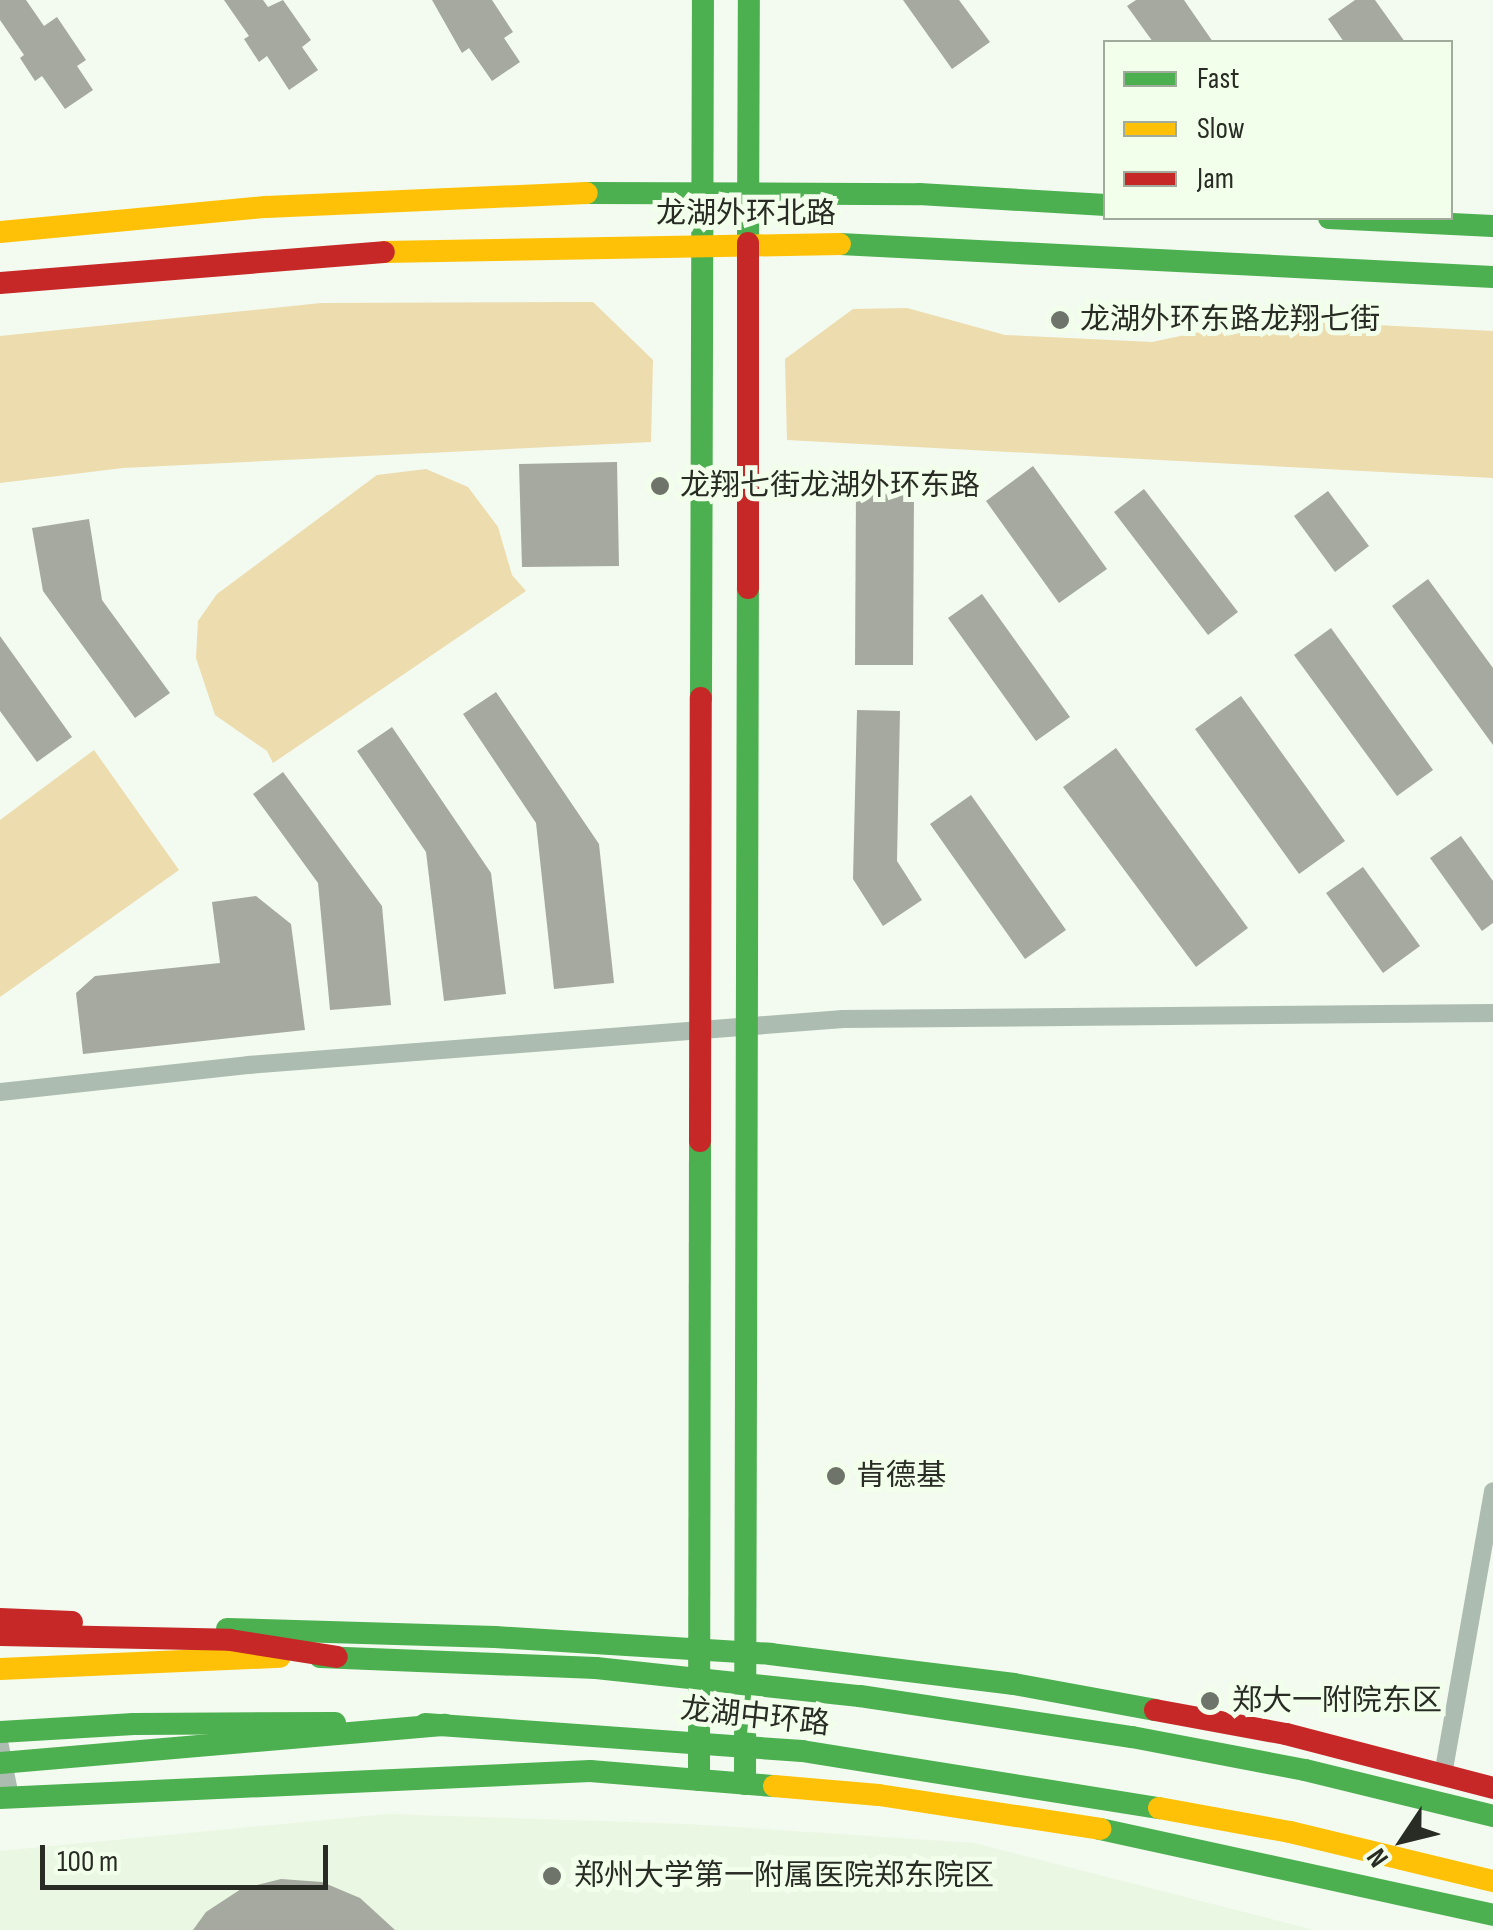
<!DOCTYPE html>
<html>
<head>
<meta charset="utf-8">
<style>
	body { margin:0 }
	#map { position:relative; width:1493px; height:1930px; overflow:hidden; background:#f3faef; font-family:"Sofia Sans Condensed","Noto Sans SC",sans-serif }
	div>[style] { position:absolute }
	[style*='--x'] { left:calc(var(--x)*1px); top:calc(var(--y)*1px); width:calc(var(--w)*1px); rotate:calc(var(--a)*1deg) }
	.built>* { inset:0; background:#eaf7e2 }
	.green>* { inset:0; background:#ecdcae }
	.building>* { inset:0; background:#a5a99f }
	.street>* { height:18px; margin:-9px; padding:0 9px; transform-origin:9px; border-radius:9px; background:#acbcb0 }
	.fast>* { height:22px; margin:-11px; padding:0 11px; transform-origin:11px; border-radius:11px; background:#4caf50 }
	.slow>* { height:22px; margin:-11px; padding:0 11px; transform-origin:11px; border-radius:11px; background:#ffc107 }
	.jam>* { height:22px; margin:-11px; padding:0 11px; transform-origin:11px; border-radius:11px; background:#c62828 }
	.dots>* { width:28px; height:28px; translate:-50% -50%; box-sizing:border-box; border:5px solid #f2ffea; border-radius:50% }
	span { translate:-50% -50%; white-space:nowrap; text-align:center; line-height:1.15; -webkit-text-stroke:10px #f2ffea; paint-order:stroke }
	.street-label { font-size:30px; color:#282c24 }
	.poi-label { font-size:30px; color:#282c24 }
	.left { translate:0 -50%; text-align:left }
	.legend { position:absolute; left:1103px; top:40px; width:350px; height:180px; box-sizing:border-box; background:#f2ffea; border:2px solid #a1ab9b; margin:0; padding:12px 18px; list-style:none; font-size:30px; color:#282c24 }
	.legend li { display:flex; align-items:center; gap:20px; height:50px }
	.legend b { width:50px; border:2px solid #a1ab9b }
	.north { position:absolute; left:1353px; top:1790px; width:100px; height:100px; -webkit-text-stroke:8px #f2ffea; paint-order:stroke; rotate:235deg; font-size:28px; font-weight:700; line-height:40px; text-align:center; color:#282c24 }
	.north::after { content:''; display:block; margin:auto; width:35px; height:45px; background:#282c24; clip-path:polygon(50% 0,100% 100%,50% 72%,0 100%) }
	.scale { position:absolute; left:40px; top:1845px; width:288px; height:45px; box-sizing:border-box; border:5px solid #282c24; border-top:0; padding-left:12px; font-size:30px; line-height:35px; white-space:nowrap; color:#282c24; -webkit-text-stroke:8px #f2ffea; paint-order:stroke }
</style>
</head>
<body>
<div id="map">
	<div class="built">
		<div style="clip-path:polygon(388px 1814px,687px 1824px,974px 1843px,1314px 1930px,0 1930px,0 1851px)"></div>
	</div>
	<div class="green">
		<div style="clip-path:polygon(593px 302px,653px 360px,651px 442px,123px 468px,0 483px,0 336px,321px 303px)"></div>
		<div style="clip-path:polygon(907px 308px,1005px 335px,1152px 342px,1261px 319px,1493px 331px,1493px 478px,787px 440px,785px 359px,853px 309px)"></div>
		<div style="clip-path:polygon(426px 469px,468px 487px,498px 527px,512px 575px,526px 591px,273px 763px,267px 751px,215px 715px,196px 658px,198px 621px,217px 594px,377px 475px)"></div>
		<div style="clip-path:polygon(94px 750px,179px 870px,0 997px,0 820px)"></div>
	</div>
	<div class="building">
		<div style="clip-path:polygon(0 0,26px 0,44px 26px,57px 17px,86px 60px,77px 66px,93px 90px,65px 109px,42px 76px,35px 81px,20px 58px,24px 55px,0 20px)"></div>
		<div style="clip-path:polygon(224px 0,263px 0,268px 7px,283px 0,311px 40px,302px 47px,318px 70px,289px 90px,267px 56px,259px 62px,244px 39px,249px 36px)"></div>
		<div style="clip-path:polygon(432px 0,492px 0,513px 32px,504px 38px,520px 62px,492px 81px,469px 48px,462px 53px)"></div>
		<div style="clip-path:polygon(903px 0,959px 0,990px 42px,952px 69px)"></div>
		<div style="clip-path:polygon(1136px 0,1184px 0,1213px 42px,1153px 42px,1127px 6px)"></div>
		<div style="clip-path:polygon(1355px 0,1375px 0,1405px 42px,1344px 42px,1328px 19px)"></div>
		<div style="clip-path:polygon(617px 462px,619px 566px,522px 567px,519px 464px)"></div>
		<div style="clip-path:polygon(1033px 466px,1107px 569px,1059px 603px,986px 501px)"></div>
		<div style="clip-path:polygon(856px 488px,914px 489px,913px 665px,855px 665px)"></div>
		<div style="clip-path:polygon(1144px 489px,1238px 612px,1208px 635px,1114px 512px)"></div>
		<div style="clip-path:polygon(1328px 491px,1369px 546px,1335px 572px,1294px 516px)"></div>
		<div style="clip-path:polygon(89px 519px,102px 600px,170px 693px,135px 718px,43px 591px,32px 528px)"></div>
		<div style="clip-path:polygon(1428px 579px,1493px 668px,1493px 745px,1392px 606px)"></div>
		<div style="clip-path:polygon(982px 594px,1070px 717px,1036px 741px,948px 618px)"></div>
		<div style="clip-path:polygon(1331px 628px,1433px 770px,1397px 796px,1294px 655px)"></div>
		<div style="clip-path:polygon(0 636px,72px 737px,37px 762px,0 711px)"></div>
		<div style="clip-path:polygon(496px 692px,599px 844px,614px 983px,554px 989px,536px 823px,463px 714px)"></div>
		<div style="clip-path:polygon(1241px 696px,1345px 841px,1299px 874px,1195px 729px)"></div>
		<div style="clip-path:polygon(857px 710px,900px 711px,897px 861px,922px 900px,883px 926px,853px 879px)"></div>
		<div style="clip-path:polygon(392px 727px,491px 873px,506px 994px,444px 1001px,426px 852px,357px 751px)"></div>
		<div style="clip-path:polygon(1116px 748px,1248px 928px,1196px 967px,1063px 787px)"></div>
		<div style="clip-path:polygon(283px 772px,382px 906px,391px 1005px,330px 1010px,318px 883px,253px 794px)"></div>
		<div style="clip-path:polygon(971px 795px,1066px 930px,1025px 959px,930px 824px)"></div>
		<div style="clip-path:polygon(1461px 836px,1493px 881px,1493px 923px,1482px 931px,1430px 858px)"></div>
		<div style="clip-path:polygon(1363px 867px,1420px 946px,1383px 973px,1326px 893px)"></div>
		<div style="clip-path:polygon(256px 896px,291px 924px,305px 1030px,83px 1054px,76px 993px,95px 976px,220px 963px,212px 902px)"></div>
		<div style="clip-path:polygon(281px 1879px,322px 1882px,360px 1898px,395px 1930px,193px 1930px,206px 1912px,241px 1889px)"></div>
	</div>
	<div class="street">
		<div style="--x:0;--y:1092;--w:249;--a:-6.2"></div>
		<div style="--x:248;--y:1065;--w:597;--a:-4.42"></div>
		<div style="--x:843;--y:1019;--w:650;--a:-0.53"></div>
		<div style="--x:0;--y:1746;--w:52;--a:78.9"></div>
		<div style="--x:1443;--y:1775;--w:288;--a:-80"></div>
	</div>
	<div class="fast">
		<div style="--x:587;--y:193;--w:332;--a:0.2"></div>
		<div style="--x:919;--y:194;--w:187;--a:3.4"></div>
		<div style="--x:1329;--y:218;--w:164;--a:2.8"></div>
		<div style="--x:748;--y:243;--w:243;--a:-89.8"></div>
		<div style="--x:840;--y:244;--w:654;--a:2.89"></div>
		<div style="--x:701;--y:698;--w:698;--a:-89.84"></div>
		<div style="--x:227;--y:1629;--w:268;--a:1.7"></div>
		<div style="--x:495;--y:1637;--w:276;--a:3.5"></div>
		<div style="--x:770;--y:1654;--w:246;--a:7"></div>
		<div style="--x:1014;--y:1684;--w:143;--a:10.4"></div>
		<div style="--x:320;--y:1657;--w:276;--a:2.3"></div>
		<div style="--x:596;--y:1668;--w:265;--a:6.1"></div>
		<div style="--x:860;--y:1696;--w:275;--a:8.6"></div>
		<div style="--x:1132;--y:1737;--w:176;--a:10.8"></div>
		<div style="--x:1305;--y:1770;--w:194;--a:13.7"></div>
		<div style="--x:425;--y:1724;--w:378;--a:4.1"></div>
		<div style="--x:802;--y:1751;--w:362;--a:9.1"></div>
		<div style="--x:0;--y:1732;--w:134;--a:-3.4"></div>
		<div style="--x:134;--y:1724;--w:201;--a:-0.3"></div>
		<div style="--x:0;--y:1763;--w:447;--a:-4.9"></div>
		<div style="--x:699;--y:1780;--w:639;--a:-89.91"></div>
		<div style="--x:745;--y:1784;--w:1196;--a:-89.86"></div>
		<div style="--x:0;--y:1798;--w:591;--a:-2.62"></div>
		<div style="--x:590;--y:1771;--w:185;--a:4.7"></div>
		<div style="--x:1100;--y:1829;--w:402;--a:12.3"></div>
	</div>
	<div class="slow">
		<div style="--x:0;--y:232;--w:267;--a:-5.4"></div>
		<div style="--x:266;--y:207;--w:321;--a:-2.5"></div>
		<div style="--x:384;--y:252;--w:456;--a:-1"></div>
		<div style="--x:0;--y:1669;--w:280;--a:-2.5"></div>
		<div style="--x:774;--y:1786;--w:105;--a:4.9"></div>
		<div style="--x:879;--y:1795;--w:224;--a:8.7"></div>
		<div style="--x:1159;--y:1808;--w:133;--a:10.4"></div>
		<div style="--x:1290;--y:1832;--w:209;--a:13.6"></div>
	</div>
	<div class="jam">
		<div style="--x:0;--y:283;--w:385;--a:-4.6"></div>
		<div style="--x:748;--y:588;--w:345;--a:-90"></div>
		<div style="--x:700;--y:1141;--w:443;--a:-89.9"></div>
		<div style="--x:0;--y:1619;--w:72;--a:2.4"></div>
		<div style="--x:0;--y:1635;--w:230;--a:1.2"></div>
		<div style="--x:230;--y:1640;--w:108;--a:9"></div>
		<div style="--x:1155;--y:1710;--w:133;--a:10.4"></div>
		<div style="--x:1286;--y:1734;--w:214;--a:14.6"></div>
	</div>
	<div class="dots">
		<div style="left:1060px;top:320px;background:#6f746b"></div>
		<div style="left:660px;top:486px;background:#6f746b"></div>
		<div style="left:836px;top:1476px;background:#6f746b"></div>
		<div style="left:1210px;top:1701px;background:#6f746b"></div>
		<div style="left:552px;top:1876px;background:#6f746b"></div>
	</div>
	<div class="street-label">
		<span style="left:746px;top:214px">龙湖外环北路</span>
		<span style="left:755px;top:1717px;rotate:6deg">龙湖中环路</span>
	</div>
	<div class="poi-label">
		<span class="left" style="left:1080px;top:320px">龙湖外环东路龙翔七街</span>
		<span class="left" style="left:680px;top:486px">龙翔七街龙湖外环东路</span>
		<span class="left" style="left:856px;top:1476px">肯德基</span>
		<span class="left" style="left:1232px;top:1701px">郑大一附院东区</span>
		<span class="left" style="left:574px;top:1876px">郑州大学第一附属医院郑东院区</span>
	</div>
	<ul class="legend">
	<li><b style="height:12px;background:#4caf50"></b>Fast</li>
	<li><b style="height:12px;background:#ffc107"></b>Slow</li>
	<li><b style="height:12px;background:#c62828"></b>Jam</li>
	</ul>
	<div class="north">N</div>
	<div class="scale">100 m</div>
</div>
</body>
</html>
